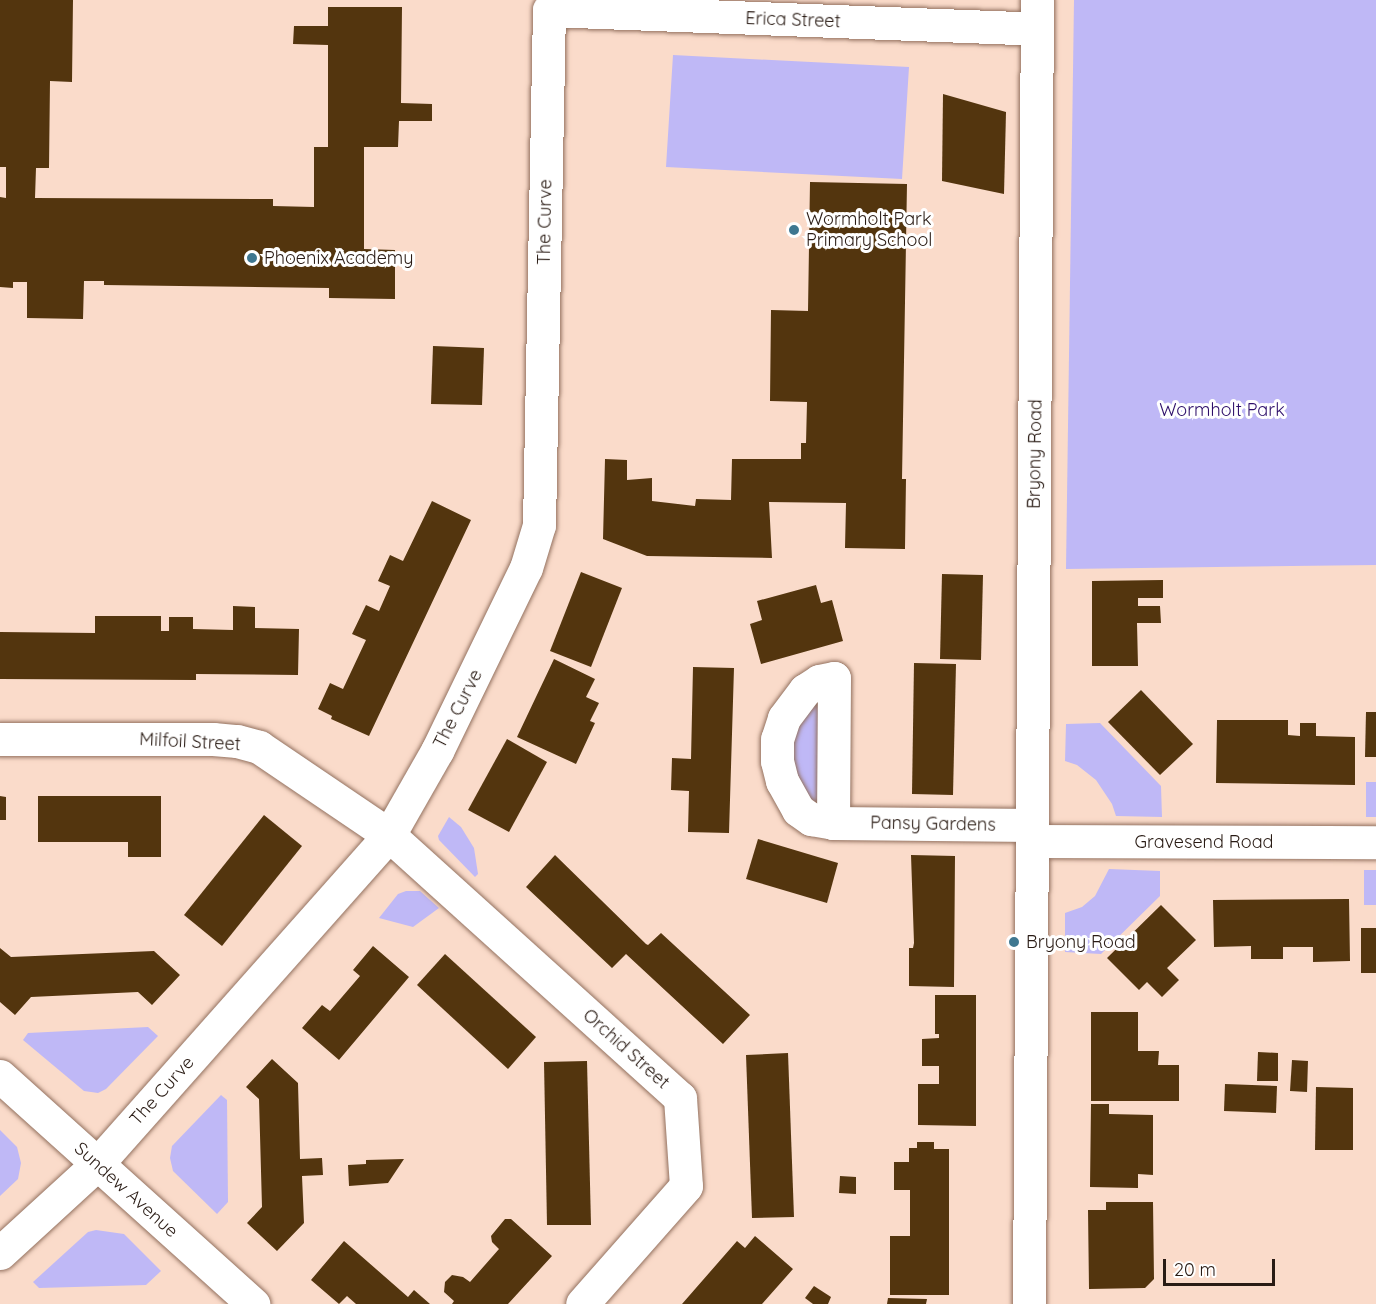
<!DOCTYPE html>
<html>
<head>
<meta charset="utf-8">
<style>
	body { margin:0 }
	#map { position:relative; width:1376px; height:1304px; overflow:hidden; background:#fadbca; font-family:Quicksand,sans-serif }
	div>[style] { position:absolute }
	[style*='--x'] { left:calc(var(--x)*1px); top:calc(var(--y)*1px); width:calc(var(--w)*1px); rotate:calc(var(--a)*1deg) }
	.green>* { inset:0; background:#bfb8f6 }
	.building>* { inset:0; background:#53350e }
	.roads { filter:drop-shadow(0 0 2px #93715f) drop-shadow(0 0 2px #93715f) }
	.minor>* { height:33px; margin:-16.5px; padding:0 16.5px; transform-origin:16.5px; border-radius:16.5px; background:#fff }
	.dots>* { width:16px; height:16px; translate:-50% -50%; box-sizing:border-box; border:3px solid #fff; border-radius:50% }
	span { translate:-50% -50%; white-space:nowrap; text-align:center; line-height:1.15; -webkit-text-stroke:6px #fff; paint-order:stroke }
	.street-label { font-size:18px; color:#291b14 }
	.poi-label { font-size:18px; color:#291b14 }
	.left { translate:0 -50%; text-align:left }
	.park-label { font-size:18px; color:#2e0f6a }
	.scale { position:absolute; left:1163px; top:1259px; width:112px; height:27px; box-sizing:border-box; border:3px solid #291b14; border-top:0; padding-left:8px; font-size:18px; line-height:21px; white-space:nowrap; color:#291b14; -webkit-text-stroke:4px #fff; paint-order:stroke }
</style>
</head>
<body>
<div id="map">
	<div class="green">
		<div style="clip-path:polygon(1074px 0,1376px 0,1376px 565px,1066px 569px)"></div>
		<div style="clip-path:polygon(673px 55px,909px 67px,902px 179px,666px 167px)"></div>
		<div style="clip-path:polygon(822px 696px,822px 806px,793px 788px,789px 728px)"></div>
		<div style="clip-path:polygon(1100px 723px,1161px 786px,1162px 817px,1116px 816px,1112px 804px,1096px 780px,1077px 765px,1065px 761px,1066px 724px)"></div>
		<div style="clip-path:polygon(1366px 782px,1376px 782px,1376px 817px,1366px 817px)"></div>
		<div style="clip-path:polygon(449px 817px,461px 827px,474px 848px,478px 874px,475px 877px,439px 840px,438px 836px)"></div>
		<div style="clip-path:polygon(1109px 869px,1160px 871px,1160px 896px,1101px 954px,1065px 952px,1065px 913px,1082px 907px,1095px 896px)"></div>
		<div style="clip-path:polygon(1364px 870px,1376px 870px,1376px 905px,1364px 905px)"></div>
		<div style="clip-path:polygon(406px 891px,420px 891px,439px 908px,413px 927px,379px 918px,398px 894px)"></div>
		<div style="clip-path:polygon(148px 1027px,158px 1036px,106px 1089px,98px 1093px,84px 1091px,23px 1040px,28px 1033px)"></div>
		<div style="clip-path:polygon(221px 1095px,227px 1100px,228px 1202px,217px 1214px,173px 1171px,170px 1158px,172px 1146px)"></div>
		<div style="clip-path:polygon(0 1130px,17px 1147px,21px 1163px,18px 1179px,0 1196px)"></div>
		<div style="clip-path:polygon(96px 1230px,124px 1234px,161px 1271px,146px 1285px,39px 1288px,33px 1282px,88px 1232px)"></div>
	</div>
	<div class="building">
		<div style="clip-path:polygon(0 0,73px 0,72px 82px,50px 81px,49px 168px,36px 168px,35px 198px,273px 199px,273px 206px,314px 207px,314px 147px,328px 147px,328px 45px,293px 44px,294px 26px,328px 26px,328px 7px,402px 7px,401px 103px,432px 104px,432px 121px,399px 121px,398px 147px,364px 147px,364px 249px,395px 250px,395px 299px,329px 298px,329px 288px,104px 285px,104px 281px,84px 281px,83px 319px,27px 318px,27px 282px,13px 282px,13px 288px,0 287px,0 197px,6px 198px,6px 167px,0 167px)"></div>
		<div style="clip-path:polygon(943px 94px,1006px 112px,1004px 194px,942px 181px)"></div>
		<div style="clip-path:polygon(810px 182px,907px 184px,902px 479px,906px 479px,905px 549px,845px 548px,846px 503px,769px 502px,772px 558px,647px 556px,603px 539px,605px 459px,627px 460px,627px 480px,652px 478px,652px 501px,695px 506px,696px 499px,731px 500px,732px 459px,801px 459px,801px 443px,806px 443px,807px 402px,770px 401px,771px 310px,808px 311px)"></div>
		<div style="clip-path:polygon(433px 346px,484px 348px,482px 405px,431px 404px)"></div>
		<div style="clip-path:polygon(432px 501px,471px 520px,369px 736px,331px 719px,332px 716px,318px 709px,330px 683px,343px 689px,366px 640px,352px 634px,366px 605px,379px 611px,390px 586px,378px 581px,390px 555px,403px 561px)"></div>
		<div style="clip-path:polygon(581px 572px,622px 588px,591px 667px,550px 651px)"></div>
		<div style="clip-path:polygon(942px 574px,983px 575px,981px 660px,940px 659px)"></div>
		<div style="clip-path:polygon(1163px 580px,1163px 598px,1138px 598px,1138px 606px,1160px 606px,1161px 623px,1137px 623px,1138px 666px,1092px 666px,1092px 581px)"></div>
		<div style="clip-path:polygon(816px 585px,821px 603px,832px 600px,843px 641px,761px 664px,750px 624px,762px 620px,757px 601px)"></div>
		<div style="clip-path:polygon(233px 606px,255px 607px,255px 628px,299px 629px,298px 675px,196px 674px,196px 680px,0 679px,0 632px,95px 633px,95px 616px,161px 616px,161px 631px,169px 631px,169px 617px,193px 617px,193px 629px,233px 630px)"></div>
		<div style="clip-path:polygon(554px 659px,595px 679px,586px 697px,599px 703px,590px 721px,595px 723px,576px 764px,517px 737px)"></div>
		<div style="clip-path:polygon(914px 663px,956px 664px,953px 795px,912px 794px)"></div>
		<div style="clip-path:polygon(693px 667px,734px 668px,729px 833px,688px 832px,689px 791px,671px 790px,672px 758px,691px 759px)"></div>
		<div style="clip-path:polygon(1141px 690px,1193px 744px,1160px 775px,1108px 722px)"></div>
		<div style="clip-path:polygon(1366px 712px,1376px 712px,1376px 757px,1365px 757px)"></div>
		<div style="clip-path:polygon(1217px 720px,1288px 720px,1288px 735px,1300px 736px,1300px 723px,1316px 723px,1316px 736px,1355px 737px,1355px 785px,1216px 783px)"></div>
		<div style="clip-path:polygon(507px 739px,547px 762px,509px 832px,468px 810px)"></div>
		<div style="clip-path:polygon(0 796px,6px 797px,6px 820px,0 820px)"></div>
		<div style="clip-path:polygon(38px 796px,161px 796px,161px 857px,128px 857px,128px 842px,38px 842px)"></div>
		<div style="clip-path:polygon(264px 815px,302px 846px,222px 946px,184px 915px)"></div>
		<div style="clip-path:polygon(758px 839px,838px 863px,827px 903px,746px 879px)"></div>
		<div style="clip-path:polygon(555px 855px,646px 944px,648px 945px,661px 933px,750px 1015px,723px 1044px,626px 954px,612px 968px,526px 887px)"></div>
		<div style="clip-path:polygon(911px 855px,955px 856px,954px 987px,909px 986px,909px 948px,913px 948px,914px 943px)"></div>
		<div style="clip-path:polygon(1349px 899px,1350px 961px,1313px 962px,1313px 947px,1283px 947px,1283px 959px,1251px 959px,1251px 946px,1214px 947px,1213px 900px)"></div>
		<div style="clip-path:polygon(1161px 905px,1196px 940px,1167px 968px,1179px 980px,1162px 997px,1147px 982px,1139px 990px,1107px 958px)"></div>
		<div style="clip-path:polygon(1361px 928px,1376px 928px,1376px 973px,1361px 973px)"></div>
		<div style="clip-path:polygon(373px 946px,409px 977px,339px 1060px,302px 1028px,322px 1005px,330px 1011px,360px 976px,353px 970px)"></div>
		<div style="clip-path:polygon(0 948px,11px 957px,154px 951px,180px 975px,152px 1005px,138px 992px,31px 997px,15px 1015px,0 1002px)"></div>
		<div style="clip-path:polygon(445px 954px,536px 1037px,508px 1069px,417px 985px)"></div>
		<div style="clip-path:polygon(935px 995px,976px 995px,976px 1126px,918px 1125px,918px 1084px,939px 1084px,939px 1066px,922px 1066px,922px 1039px,939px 1038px,939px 1034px,935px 1034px)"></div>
		<div style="clip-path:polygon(1091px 1012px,1138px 1012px,1138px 1051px,1159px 1051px,1158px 1065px,1179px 1065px,1179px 1101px,1091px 1101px)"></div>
		<div style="clip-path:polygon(1258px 1052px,1278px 1053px,1278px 1081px,1257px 1081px)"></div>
		<div style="clip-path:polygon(788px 1053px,794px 1217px,752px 1218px,746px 1055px)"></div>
		<div style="clip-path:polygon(272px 1059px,298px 1083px,300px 1159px,322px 1158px,323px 1175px,302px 1176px,304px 1223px,277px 1251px,247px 1223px,262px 1207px,259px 1099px,246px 1087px)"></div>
		<div style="clip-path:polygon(1292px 1060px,1308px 1061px,1307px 1092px,1290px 1091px)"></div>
		<div style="clip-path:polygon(587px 1061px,591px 1225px,547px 1225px,544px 1062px)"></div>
		<div style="clip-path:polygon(1225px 1084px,1277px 1086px,1276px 1113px,1224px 1111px)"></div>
		<div style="clip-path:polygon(1316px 1087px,1353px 1088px,1353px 1150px,1315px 1150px)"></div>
		<div style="clip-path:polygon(1091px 1104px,1109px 1104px,1109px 1114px,1153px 1115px,1153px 1175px,1138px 1174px,1138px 1188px,1090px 1187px)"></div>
		<div style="clip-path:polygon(917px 1142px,934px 1142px,934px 1149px,949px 1149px,949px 1295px,890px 1295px,890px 1236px,910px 1236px,910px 1190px,894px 1190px,894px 1162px,909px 1162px,909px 1148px,917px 1148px)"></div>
		<div style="clip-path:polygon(404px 1159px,388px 1183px,349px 1186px,348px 1165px,366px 1164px,366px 1160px)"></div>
		<div style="clip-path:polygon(840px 1176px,856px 1177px,856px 1194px,839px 1193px)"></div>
		<div style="clip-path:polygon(1106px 1202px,1153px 1202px,1154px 1279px,1145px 1288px,1089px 1289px,1088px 1210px,1106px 1210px)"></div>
		<div style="clip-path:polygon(505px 1219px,511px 1219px,552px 1256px,508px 1304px,452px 1304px,454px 1301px,444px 1292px,445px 1282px,452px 1275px,463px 1277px,470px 1282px,499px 1249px,492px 1242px,491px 1236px)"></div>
		<div style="clip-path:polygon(755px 1236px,793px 1269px,762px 1304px,682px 1304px,737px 1241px,745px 1248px)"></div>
		<div style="clip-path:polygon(344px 1241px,408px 1297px,414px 1290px,430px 1304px,356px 1304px,347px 1296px,339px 1304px,311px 1280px)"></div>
		<div style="clip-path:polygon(814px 1286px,831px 1297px,828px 1304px,813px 1304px,805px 1298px)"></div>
		<div style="clip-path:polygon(888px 1298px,927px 1299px,926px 1304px,887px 1304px)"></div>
	</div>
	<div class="roads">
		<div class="minor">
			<div style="--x:0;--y:739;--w:213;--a:0"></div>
			<div style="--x:213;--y:739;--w:24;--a:5"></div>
			<div style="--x:237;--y:741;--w:23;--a:15"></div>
			<div style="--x:259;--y:747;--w:157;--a:34.1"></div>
			<div style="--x:389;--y:835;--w:392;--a:42.1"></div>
			<div style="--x:680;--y:1098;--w:88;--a:86.1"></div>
			<div style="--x:686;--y:1186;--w:157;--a:131.4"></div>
			<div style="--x:833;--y:823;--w:145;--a:-89.6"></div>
			<div style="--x:834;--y:678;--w:15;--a:169"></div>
			<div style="--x:819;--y:681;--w:17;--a:147"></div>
			<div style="--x:805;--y:690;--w:35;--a:127"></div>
			<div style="--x:784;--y:718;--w:22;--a:108"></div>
			<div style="--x:777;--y:739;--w:22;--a:90"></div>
			<div style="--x:777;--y:761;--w:21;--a:76"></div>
			<div style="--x:782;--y:781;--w:33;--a:61"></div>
			<div style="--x:798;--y:810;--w:16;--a:35"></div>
			<div style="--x:811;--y:819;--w:22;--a:10"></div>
			<div style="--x:833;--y:823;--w:199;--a:0.6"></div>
			<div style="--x:1033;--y:841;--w:343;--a:0.2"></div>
			<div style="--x:0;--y:1076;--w:341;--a:42"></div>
			<div style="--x:0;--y:1253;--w:132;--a:-42.5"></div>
			<div style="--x:97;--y:1164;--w:440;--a:-48.4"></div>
			<div style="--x:389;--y:835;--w:97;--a:-60.3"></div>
			<div style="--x:437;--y:751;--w:203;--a:-64.1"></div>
			<div style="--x:526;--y:568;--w:45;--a:-73.2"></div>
			<div style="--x:539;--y:525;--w:515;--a:-88.89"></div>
			<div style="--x:549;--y:10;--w:488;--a:2.2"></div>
			<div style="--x:1029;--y:1304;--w:1304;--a:-89.65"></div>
		</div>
	</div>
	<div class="dots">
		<div style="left:794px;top:230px;background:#3e7790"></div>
		<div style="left:252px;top:258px;background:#3e7790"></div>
		<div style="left:1014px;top:942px;background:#3e7790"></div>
	</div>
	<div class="street-label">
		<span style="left:793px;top:20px;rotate:2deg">Erica Street</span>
		<span style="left:545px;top:222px;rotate:-89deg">The Curve</span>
		<span style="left:1035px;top:454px;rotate:-89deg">Bryony Road</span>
		<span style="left:458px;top:709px;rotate:-63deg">The Curve</span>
		<span style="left:190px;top:742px;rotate:3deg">Milfoil Street</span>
		<span style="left:933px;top:824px;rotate:1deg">Pansy Gardens</span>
		<span style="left:1204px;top:842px">Gravesend Road</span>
		<span style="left:626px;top:1049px;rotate:42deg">Orchid Street</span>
		<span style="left:162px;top:1091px;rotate:-48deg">The Curve</span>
		<span style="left:126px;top:1190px;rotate:42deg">Sundew Avenue</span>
	</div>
	<div class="poi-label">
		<span class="left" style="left:806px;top:230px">Wormholt Park<br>Primary School</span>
		<span class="left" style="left:264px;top:258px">Phoenix Academy</span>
		<span class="left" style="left:1026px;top:942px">Bryony Road</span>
	</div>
	<div class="park-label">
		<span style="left:1222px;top:410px">Wormholt Park</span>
	</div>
	<div class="scale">20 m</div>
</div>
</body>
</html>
